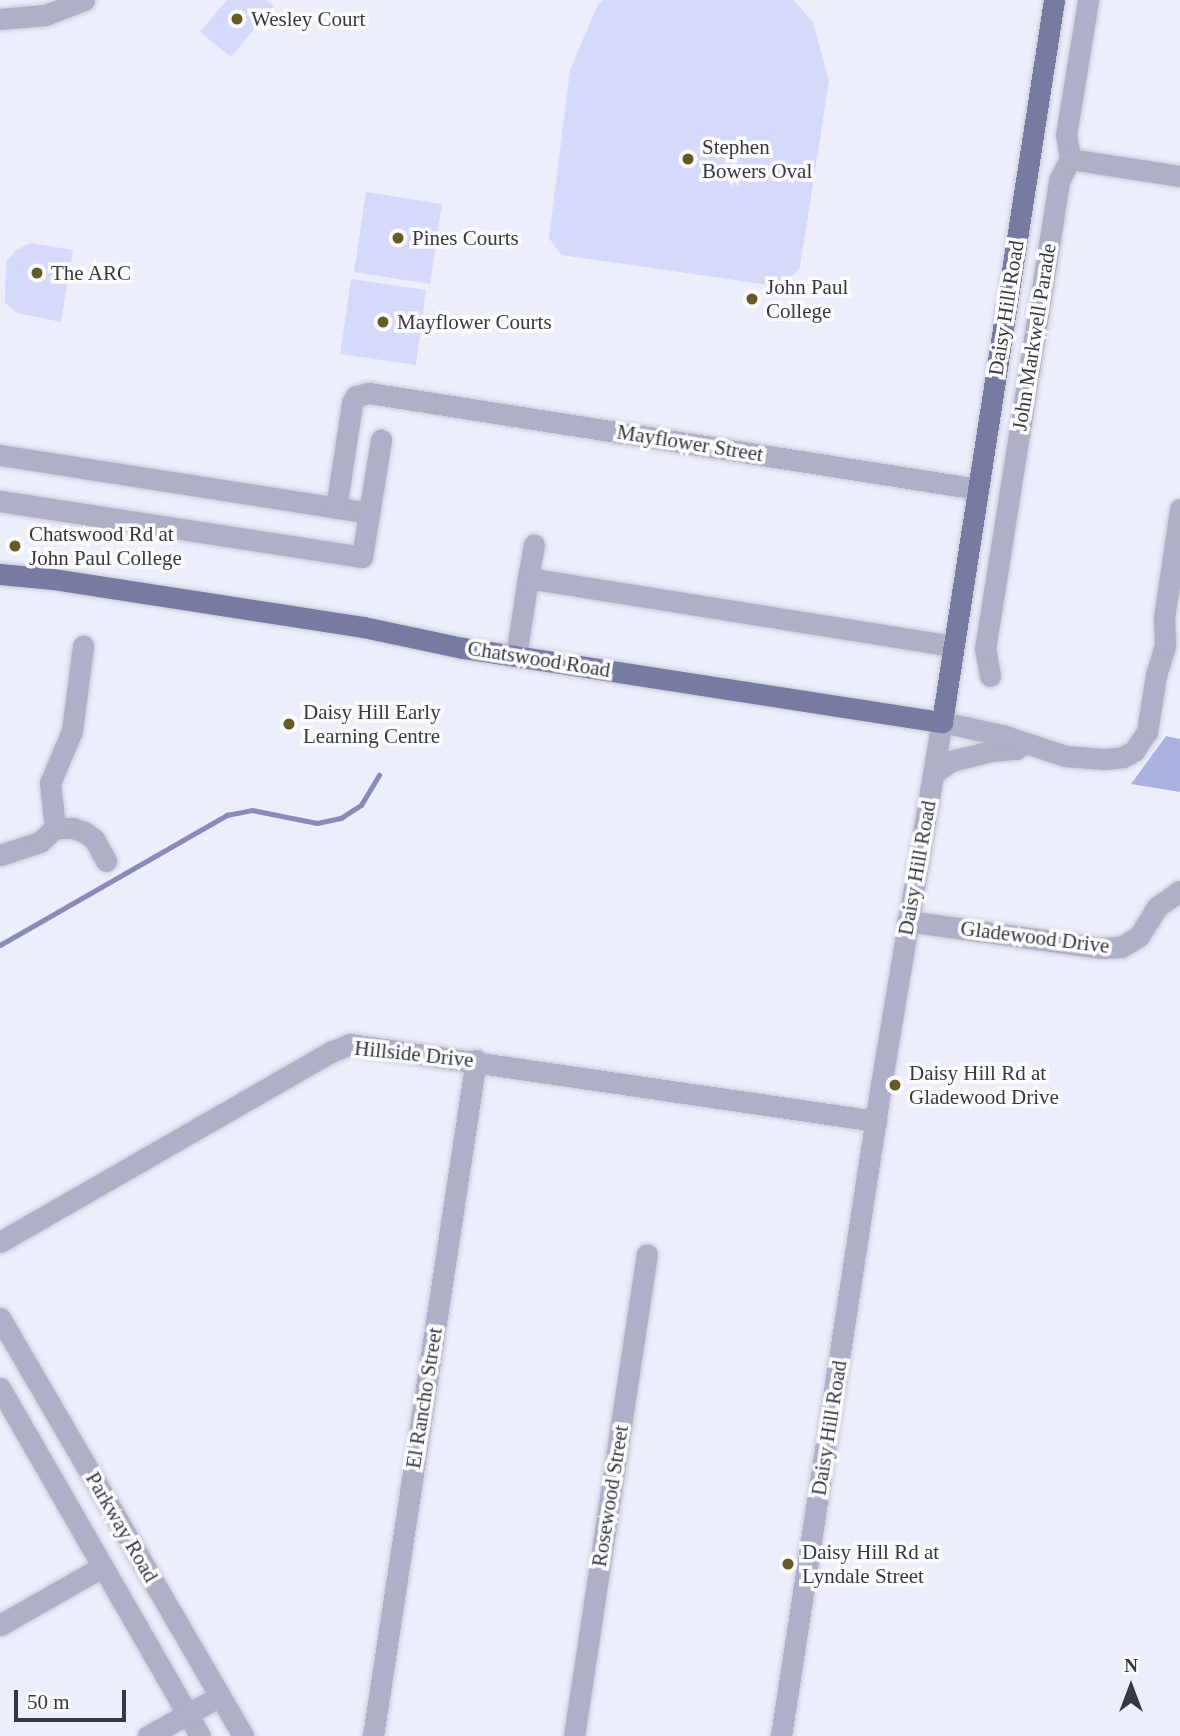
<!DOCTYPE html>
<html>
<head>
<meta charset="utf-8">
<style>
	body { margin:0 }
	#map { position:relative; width:1180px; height:1736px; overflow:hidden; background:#eceefc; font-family:Georgia,serif }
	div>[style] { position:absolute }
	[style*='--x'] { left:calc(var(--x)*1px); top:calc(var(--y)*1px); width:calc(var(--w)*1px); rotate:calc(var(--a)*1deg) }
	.green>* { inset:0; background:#d6dafa }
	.forest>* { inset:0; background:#abb1e1 }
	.stream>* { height:4.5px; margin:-2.25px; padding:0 2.25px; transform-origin:2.25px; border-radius:2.25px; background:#878cbb }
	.roads { filter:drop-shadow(0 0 2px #c8cad7) drop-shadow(0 0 2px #c8cad7) }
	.minor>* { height:21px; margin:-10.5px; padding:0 10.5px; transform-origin:10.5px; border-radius:10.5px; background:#adb0c6 }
	.major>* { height:21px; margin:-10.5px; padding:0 10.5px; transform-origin:10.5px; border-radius:10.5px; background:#777ba2 }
	.dots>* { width:19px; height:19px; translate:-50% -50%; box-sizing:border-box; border:4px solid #fcfcfc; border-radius:50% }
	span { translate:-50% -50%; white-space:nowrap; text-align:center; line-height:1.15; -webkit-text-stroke:7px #fcfcfc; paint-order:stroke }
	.poi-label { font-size:21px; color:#373841 }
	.left { translate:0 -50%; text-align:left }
	.street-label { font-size:21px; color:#373841 }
	.north { position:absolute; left:1096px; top:1652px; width:70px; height:70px; -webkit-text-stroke:5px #fcfcfc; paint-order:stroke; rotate:0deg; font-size:19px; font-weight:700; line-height:28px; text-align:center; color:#373841 }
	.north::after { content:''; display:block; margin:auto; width:24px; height:32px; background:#373841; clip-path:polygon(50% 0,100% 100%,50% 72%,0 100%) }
	.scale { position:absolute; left:14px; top:1690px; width:112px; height:32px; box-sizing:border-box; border:4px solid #373841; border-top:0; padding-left:9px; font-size:21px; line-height:24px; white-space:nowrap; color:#373841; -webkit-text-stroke:5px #fcfcfc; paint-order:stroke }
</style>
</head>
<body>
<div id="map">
	<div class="green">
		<div style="clip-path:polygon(227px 0,266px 0,274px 6px,231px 57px,200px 32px)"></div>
		<div style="clip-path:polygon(603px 0,793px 0,813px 22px,829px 81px,800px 267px,783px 287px,561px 255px,549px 238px,570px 70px,598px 4px)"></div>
		<div style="clip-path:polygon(366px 192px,442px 204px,430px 284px,354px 272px)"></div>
		<div style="clip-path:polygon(31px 243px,73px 250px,61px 322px,17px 313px,5px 303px,6px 262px,16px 250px)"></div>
		<div style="clip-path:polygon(351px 279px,426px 290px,416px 365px,340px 354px)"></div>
	</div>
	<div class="forest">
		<div style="clip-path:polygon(1166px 736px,1180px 739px,1180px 792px,1131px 784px)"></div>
	</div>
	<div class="stream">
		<div style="--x:0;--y:945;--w:262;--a:-29.8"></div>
		<div style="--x:227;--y:815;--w:25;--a:-11"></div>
		<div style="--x:252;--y:810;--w:66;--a:11.3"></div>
		<div style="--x:317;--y:823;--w:25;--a:-12"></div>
		<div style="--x:341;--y:818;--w:24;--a:-33"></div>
		<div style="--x:361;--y:805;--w:35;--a:-59"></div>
	</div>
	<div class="roads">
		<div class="minor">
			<div style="--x:0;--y:19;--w:45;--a:-5.1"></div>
			<div style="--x:45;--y:15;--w:42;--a:-21"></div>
			<div style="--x:1070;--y:159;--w:111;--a:8.8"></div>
			<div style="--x:0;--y:455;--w:374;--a:8.9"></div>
			<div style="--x:0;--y:501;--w:366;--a:8.8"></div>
			<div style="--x:362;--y:557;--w:119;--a:-80.8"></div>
			<div style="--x:336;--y:508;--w:106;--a:-81.3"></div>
			<div style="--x:352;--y:403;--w:8;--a:-60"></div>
			<div style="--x:356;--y:396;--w:13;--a:-13"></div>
			<div style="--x:369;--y:393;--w:617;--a:8.96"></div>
			<div style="--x:528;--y:578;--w:34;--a:-80"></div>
			<div style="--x:516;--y:656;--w:79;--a:-81.3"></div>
			<div style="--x:528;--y:578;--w:430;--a:9.1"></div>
			<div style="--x:990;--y:676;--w:27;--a:-100"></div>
			<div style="--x:985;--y:649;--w:475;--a:-81"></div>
			<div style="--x:1059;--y:180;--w:24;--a:-62"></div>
			<div style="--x:1070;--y:159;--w:24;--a:-99"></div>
			<div style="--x:1066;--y:135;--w:137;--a:-80.7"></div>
			<div style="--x:934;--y:773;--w:21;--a:-35"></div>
			<div style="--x:951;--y:761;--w:41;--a:-14"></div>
			<div style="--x:991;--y:751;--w:25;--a:-5"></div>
			<div style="--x:1016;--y:749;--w:9;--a:-36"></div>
			<div style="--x:55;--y:828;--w:18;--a:0"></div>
			<div style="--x:73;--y:828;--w:12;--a:20"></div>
			<div style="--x:84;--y:832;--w:12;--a:35"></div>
			<div style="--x:94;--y:839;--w:25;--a:61"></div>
			<div style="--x:0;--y:855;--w:42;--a:-18"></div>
			<div style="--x:40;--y:842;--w:21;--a:-43"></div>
			<div style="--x:55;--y:828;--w:45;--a:-96.3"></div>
			<div style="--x:50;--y:783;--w:56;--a:-67.1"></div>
			<div style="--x:72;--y:731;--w:86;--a:-82.6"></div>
			<div style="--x:907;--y:921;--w:197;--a:7.9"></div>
			<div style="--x:1102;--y:948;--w:19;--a:-3"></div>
			<div style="--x:1121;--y:947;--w:21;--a:-31"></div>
			<div style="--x:1139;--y:936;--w:34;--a:-58"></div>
			<div style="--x:1157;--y:907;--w:28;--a:-35"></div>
			<div style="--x:0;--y:1242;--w:382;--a:-29.9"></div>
			<div style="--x:331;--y:1052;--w:21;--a:-23"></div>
			<div style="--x:350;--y:1044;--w:532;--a:8.33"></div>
			<div style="--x:0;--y:1318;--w:484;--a:59.8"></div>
			<div style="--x:0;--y:1388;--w:401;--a:60.1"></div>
			<div style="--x:0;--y:1625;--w:117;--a:-29.6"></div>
			<div style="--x:148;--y:1736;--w:82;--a:-29.1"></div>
			<div style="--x:373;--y:1736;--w:684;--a:-81.34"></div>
			<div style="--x:574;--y:1736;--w:487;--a:-81.4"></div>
			<div style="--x:781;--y:1736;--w:659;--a:-81.27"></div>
			<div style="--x:881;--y:1085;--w:368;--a:-80.5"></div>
			<div style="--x:942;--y:722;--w:61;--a:12.2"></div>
			<div style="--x:1002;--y:735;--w:66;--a:18.4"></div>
			<div style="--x:1065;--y:756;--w:40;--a:4.3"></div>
			<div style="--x:1105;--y:759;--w:18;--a:-6"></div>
			<div style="--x:1123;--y:757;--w:13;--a:-29"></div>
			<div style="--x:1134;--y:751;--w:23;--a:-56"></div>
			<div style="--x:1147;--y:732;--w:58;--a:-81"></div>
			<div style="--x:1156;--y:675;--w:31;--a:-73"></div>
			<div style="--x:1165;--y:645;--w:27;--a:-92"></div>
			<div style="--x:1164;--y:618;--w:110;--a:-81.6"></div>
		</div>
		<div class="major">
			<div style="--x:0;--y:574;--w:53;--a:5.4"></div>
			<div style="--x:53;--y:579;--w:314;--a:8.8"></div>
			<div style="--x:363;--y:627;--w:102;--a:11.9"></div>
			<div style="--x:463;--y:648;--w:485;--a:8.8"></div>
			<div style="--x:942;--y:722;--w:731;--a:-81.18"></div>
		</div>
	</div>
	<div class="dots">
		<div style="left:237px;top:19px;background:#645b27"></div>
		<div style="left:688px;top:159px;background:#645b27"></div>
		<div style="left:398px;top:238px;background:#645b27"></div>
		<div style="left:37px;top:273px;background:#645b27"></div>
		<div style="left:752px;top:299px;background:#645b27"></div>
		<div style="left:383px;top:322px;background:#645b27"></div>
		<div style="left:15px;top:546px;background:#645b27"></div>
		<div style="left:289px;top:724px;background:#645b27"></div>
		<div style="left:895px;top:1085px;background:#645b27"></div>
		<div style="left:788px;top:1564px;background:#645b27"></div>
	</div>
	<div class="poi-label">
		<span class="left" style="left:251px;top:19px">Wesley Court</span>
		<span class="left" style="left:702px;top:159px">Stephen<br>Bowers Oval</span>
		<span class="left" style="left:412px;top:238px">Pines Courts</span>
		<span class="left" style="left:51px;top:273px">The ARC</span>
		<span class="left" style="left:766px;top:299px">John Paul<br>College</span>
		<span class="left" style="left:397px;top:322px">Mayflower Courts</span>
		<span class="left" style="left:29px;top:546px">Chatswood Rd at<br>John Paul College</span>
		<span class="left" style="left:303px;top:724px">Daisy Hill Early<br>Learning Centre</span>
		<span class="left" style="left:909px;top:1085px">Daisy Hill Rd at<br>Gladewood Drive</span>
		<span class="left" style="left:802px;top:1564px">Daisy Hill Rd at<br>Lyndale Street</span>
	</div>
	<div class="street-label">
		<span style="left:1006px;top:308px;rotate:-81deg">Daisy Hill Road</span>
		<span style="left:1034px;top:337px;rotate:-81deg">John Markwell Parade</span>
		<span style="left:690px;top:443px;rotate:9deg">Mayflower Street</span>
		<span style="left:539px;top:659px;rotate:9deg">Chatswood Road</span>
		<span style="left:917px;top:868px;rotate:-80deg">Daisy Hill Road</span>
		<span style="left:1035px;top:937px;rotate:7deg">Gladewood Drive</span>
		<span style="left:414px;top:1054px;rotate:6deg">Hillside Drive</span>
		<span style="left:424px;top:1398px;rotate:-81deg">El Rancho Street</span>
		<span style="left:829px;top:1428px;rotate:-81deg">Daisy Hill Road</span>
		<span style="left:610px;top:1496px;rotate:-81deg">Rosewood Street</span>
		<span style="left:122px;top:1527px;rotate:60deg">Parkway Road</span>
	</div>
	<div class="north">N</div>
	<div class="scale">50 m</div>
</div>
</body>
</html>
